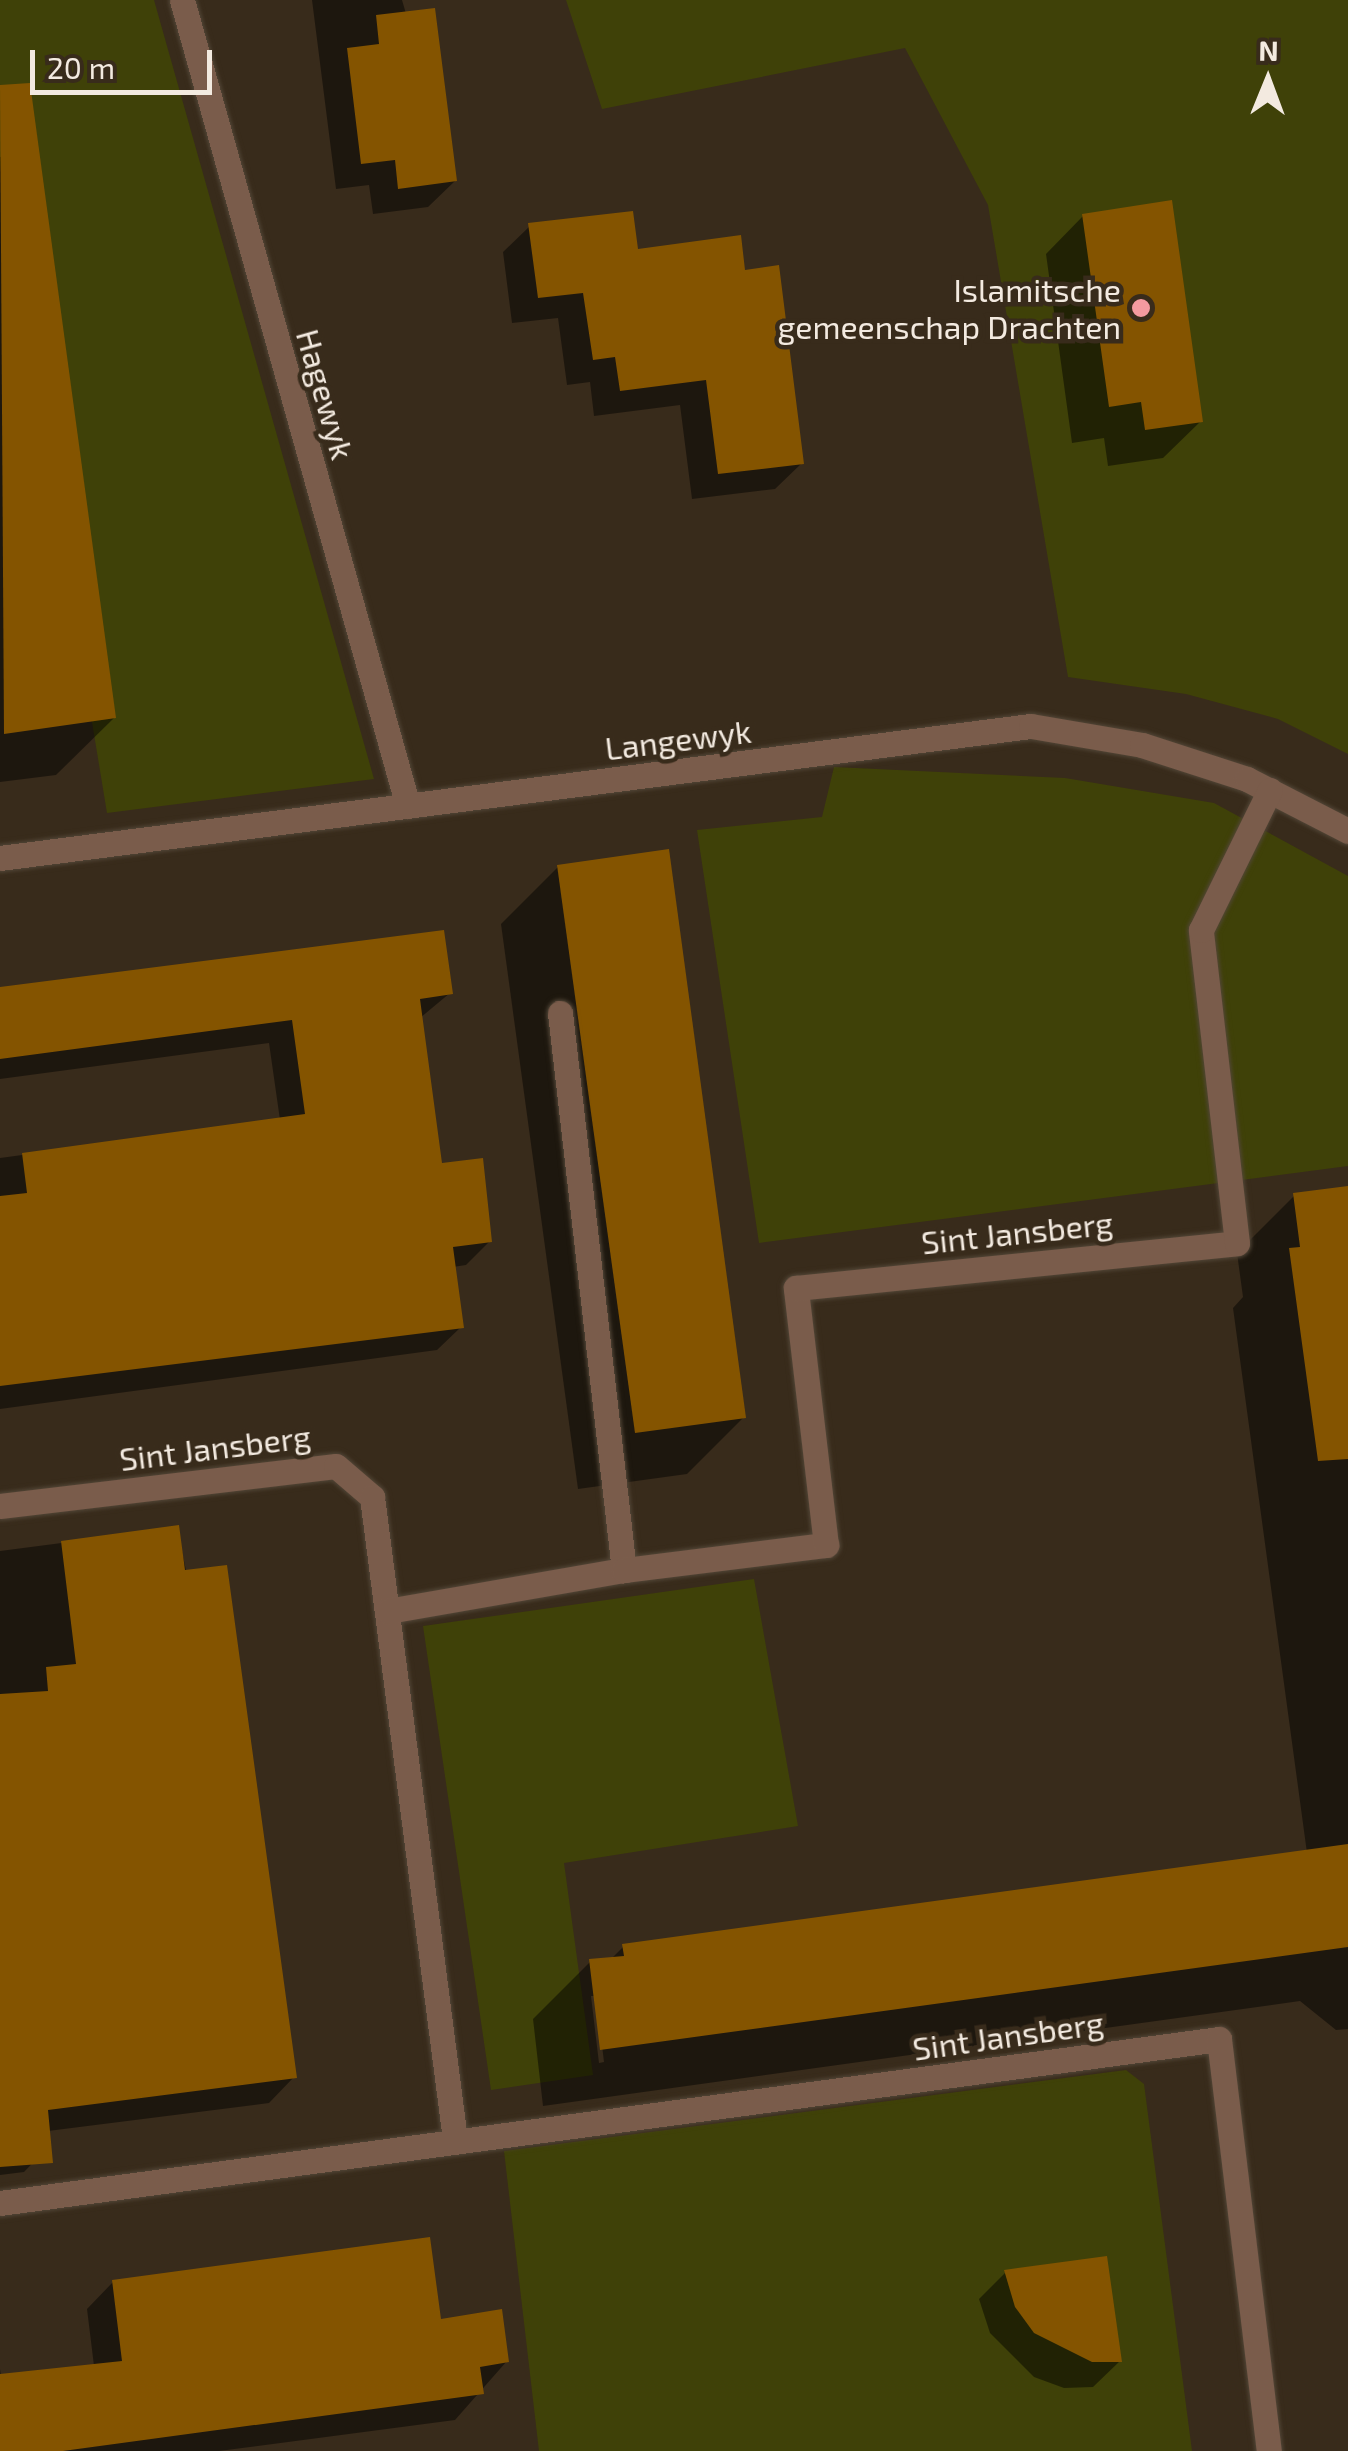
<!DOCTYPE html>
<html>
<head>
<meta charset="utf-8">
<style>
	body { margin:0 }
	#map { position:relative; width:1348px; height:2451px; overflow:hidden; background:#382b1b; font-family:"Exo 2",sans-serif }
	div>[style] { position:absolute }
	[style*='--x'] { left:calc(var(--x)*1px); top:calc(var(--y)*1px); width:calc(var(--w)*1px); rotate:calc(var(--a)*1deg) }
	.green>* { inset:0; background:#3f4108 }
	.shadow>* { inset:0; background:#0007 }
	.building>* { inset:0; background:#845400 }
	.roads { filter:drop-shadow(0 0 2px #524637) drop-shadow(0 0 2px #524637) }
	.street>* { height:25px; margin:-12.5px; padding:0 12.5px; transform-origin:12.5px; border-radius:12.5px; background:#7a5c4b }
	.dots>* { width:28px; height:28px; translate:-50% -50%; box-sizing:border-box; border:5px solid #382b1b; border-radius:50% }
	span { translate:-50% -50%; white-space:nowrap; text-align:center; line-height:1.15; -webkit-text-stroke:9px #382b1b; paint-order:stroke }
	.poi-label { font-size:32px; color:#f3eae0 }
	.right { translate:-100% -50%; text-align:right }
	.street-label { font-size:32px; color:#f3eae0 }
	.north { position:absolute; left:1218px; top:30px; width:100px; height:100px; -webkit-text-stroke:8px #382b1b; paint-order:stroke; rotate:1deg; font-size:28px; font-weight:700; line-height:40px; text-align:center; color:#f3eae0 }
	.north::after { content:''; display:block; margin:auto; width:35px; height:45px; background:#f3eae0; clip-path:polygon(50% 0,100% 100%,50% 72%,0 100%) }
	.scale { position:absolute; left:30px; top:50px; width:182px; height:45px; box-sizing:border-box; border:5px solid #f3eae0; border-top:0; padding-left:12px; font-size:30px; line-height:35px; white-space:nowrap; color:#f3eae0; -webkit-text-stroke:8px #382b1b; paint-order:stroke }
</style>
</head>
<body>
<div id="map">
	<div class="green">
		<div style="clip-path:polygon(0 0,154px 0,374px 779px,107px 813px,0 164px)"></div>
		<div style="clip-path:polygon(566px 0,1348px 0,1348px 754px,1278px 719px,1186px 694px,1068px 677px,988px 205px,905px 48px,602px 109px)"></div>
		<div style="clip-path:polygon(834px 767px,1065px 778px,1214px 803px,1348px 876px,1348px 1166px,759px 1243px,697px 830px,822px 817px)"></div>
		<div style="clip-path:polygon(754px 1579px,798px 1826px,564px 1863px,593px 2075px,491px 2090px,423px 1626px)"></div>
		<div style="clip-path:polygon(1126px 2070px,1144px 2084px,1192px 2451px,539px 2451px,504px 2151px)"></div>
	</div>
	<div class="shadow">
		<div style="clip-path:polygon(312px 0,402px 0,455px 181px,428px 207px,373px 214px,369px 185px,336px 189px)"></div>
		<div style="clip-path:polygon(37px 152px,114px 718px,56px 775px,0 782px,0 157px)"></div>
		<div style="clip-path:polygon(1083px 216px,1201px 421px,1163px 458px,1108px 466px,1104px 438px,1072px 443px,1046px 254px)"></div>
		<div style="clip-path:polygon(530px 226px,743px 273px,802px 463px,775px 489px,692px 499px,680px 405px,594px 416px,590px 382px,567px 385px,558px 318px,512px 323px,503px 252px)"></div>
		<div style="clip-path:polygon(558px 867px,744px 1417px,687px 1474px,578px 1489px,501px 924px)"></div>
		<div style="clip-path:polygon(0 990px,450px 993px,420px 1018px,439px 1165px,489px 1242px,466px 1265px,453px 1267px,461px 1327px,437px 1350px,0 1409px,0 1158px,280px 1120px,269px 1043px,0 1079px)"></div>
		<div style="clip-path:polygon(evenodd,1348px 1189px,1348px 2029px,1336px 2030px,1300px 2001px,543px 2106px,533px 2019px,590px 1962px,610px 1960px,623px 1947px,1307px 1853px,1233px 1308px,1243px 1297px,1237px 1253px,1294px 1196px,1348px 1189px,591px 1996px,596px 1996px,604px 2062px,599px 2063px,591px 1996px)"></div>
		<div style="clip-path:polygon(177px 1528px,294px 2077px,269px 2103px,48px 2131px,49px 2146px,24px 2172px,0 2175px,0 1551px)"></div>
		<div style="clip-path:polygon(1006px 2272px,1120px 2361px,1093px 2387px,1064px 2388px,1034px 2377px,990px 2333px,979px 2299px)"></div>
		<div style="clip-path:polygon(113px 2282px,439px 2321px,507px 2361px,455px 2420px,219px 2451px,0 2451px,0 2369px,1px 2376px,94px 2366px,87px 2309px)"></div>
	</div>
	<div class="building">
		<div style="clip-path:polygon(435px 8px,457px 181px,398px 189px,395px 160px,361px 164px,347px 48px,379px 44px,376px 15px)"></div>
		<div style="clip-path:polygon(30px 83px,116px 718px,4px 734px,0 85px)"></div>
		<div style="clip-path:polygon(1172px 200px,1203px 422px,1145px 430px,1141px 402px,1109px 407px,1082px 214px)"></div>
		<div style="clip-path:polygon(633px 211px,638px 249px,741px 235px,745px 270px,779px 265px,804px 464px,718px 474px,706px 380px,620px 391px,615px 357px,593px 360px,583px 293px,538px 298px,528px 223px)"></div>
		<div style="clip-path:polygon(669px 849px,746px 1418px,635px 1433px,557px 865px)"></div>
		<div style="clip-path:polygon(444px 930px,453px 994px,420px 999px,442px 1163px,483px 1158px,492px 1242px,453px 1247px,464px 1328px,0 1386px,0 1196px,27px 1193px,22px 1153px,305px 1114px,292px 1020px,0 1059px,0 987px)"></div>
		<div style="clip-path:polygon(1348px 1186px,1348px 1459px,1318px 1461px,1289px 1248px,1300px 1247px,1293px 1193px)"></div>
		<div style="clip-path:polygon(179px 1525px,185px 1570px,227px 1565px,297px 2078px,48px 2110px,53px 2163px,0 2167px,0 1694px,48px 1691px,46px 1667px,76px 1664px,61px 1541px)"></div>
		<div style="clip-path:polygon(1348px 1844px,1348px 1947px,600px 2050px,589px 1959px,624px 1956px,622px 1944px)"></div>
		<div style="clip-path:polygon(430px 2237px,441px 2319px,502px 2309px,509px 2362px,480px 2367px,484px 2394px,63px 2451px,0 2451px,0 2374px,122px 2361px,112px 2280px)"></div>
		<div style="clip-path:polygon(1107px 2256px,1122px 2362px,1092px 2362px,1034px 2333px,1015px 2307px,1004px 2270px)"></div>
	</div>
	<div class="roads">
		<div class="street">
			<div style="--x:182;--y:0;--w:837;--a:74.34"></div>
			<div style="--x:0;--y:858;--w:1039;--a:-7.3"></div>
			<div style="--x:1031;--y:726;--w:113;--a:9.7"></div>
			<div style="--x:1142;--y:745;--w:110;--a:17.9"></div>
			<div style="--x:1247;--y:779;--w:114;--a:27.2"></div>
			<div style="--x:560;--y:1013;--w:561;--a:83.45"></div>
			<div style="--x:0;--y:1506;--w:338;--a:-6.8"></div>
			<div style="--x:336;--y:1466;--w:48;--a:40.7"></div>
			<div style="--x:372;--y:1497;--w:648;--a:82.64"></div>
			<div style="--x:388;--y:1611;--w:240;--a:-9.9"></div>
			<div style="--x:624;--y:1570;--w:204;--a:-7.1"></div>
			<div style="--x:826;--y:1545;--w:259;--a:-96.7"></div>
			<div style="--x:796;--y:1288;--w:443;--a:-5.8"></div>
			<div style="--x:1237;--y:1243;--w:315;--a:-96.6"></div>
			<div style="--x:1201;--y:930;--w:156;--a:-63.8"></div>
			<div style="--x:0;--y:2203;--w:1230;--a:-7.66"></div>
			<div style="--x:1219;--y:2039;--w:415;--a:83.1"></div>
		</div>
	</div>
	<div class="dots">
		<div style="left:1141px;top:308px;background:#f49aa0"></div>
	</div>
	<div class="poi-label">
		<span class="right" style="left:1121px;top:308px">Islamitsche<br>gemeenschap Drachten</span>
	</div>
	<div class="street-label">
		<span style="left:326px;top:394px;rotate:74deg">Hagewyk</span>
		<span style="left:678px;top:739px;rotate:-7deg">Langewyk</span>
		<span style="left:1017px;top:1232px;rotate:-6deg">Sint Jansberg</span>
		<span style="left:215px;top:1447px;rotate:-7deg">Sint Jansberg</span>
		<span style="left:1008px;top:2035px;rotate:-8deg">Sint Jansberg</span>
	</div>
	<div class="north">N</div>
	<div class="scale">20 m</div>
</div>
</body>
</html>
